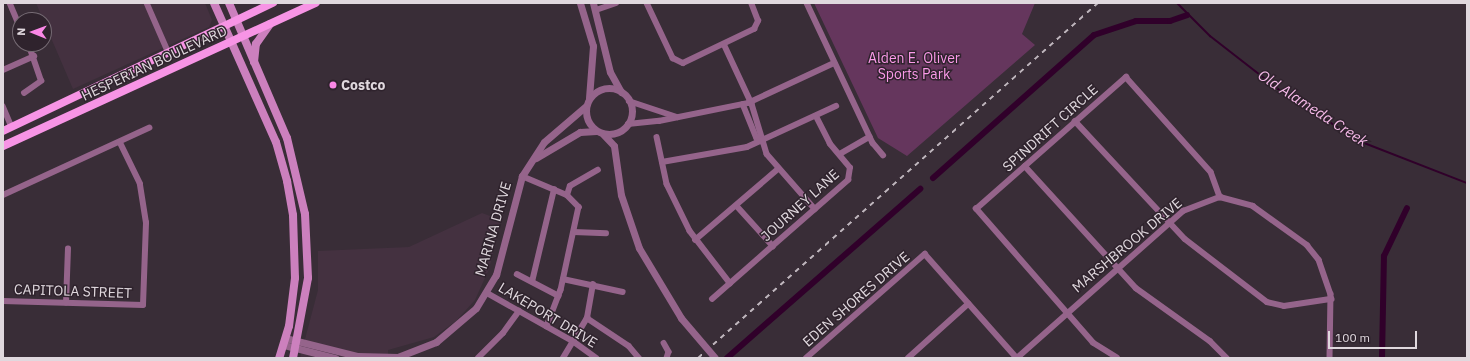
<!DOCTYPE html>
<html>
<head>
<meta charset="utf-8">
<style>
	body { margin:0 }
	#map { position:relative; width:1470px; height:361px; overflow:hidden; background:#392d37; font-family:"IBM Plex Sans",sans-serif }
	div>[style] { position:absolute }
	[style*='--x'] { left:calc(var(--x)*1px); top:calc(var(--y)*1px); width:calc(var(--w)*1px); rotate:calc(var(--a)*1deg) }
	.built>* { inset:0; background:#443140 }
	.green>* { inset:0; background:#65365d }
	.stream>* { height:2px; margin:-1px; padding:0 1px; transform-origin:1px; border-radius:1px; background:#30002a }
	.canal>* { height:6px; margin:-3px; padding:0 3px; transform-origin:3px; border-radius:3px; background:#30002a }
	.minor>* { height:5.5px; margin:-2.75px; padding:0 2.75px; transform-origin:2.75px; border-radius:2.75px; background:#95648b }
	.tertiary>* { height:7px; margin:-3.5px; padding:0 3.5px; transform-origin:3.5px; border-radius:3.5px; background:#95648b }
	.tertiary>.ring { margin:-3.5px; padding:0; box-sizing:content-box; background:none; border:7px solid #95648b; border-radius:50% }
	.secondary>* { height:8px; margin:-4px; padding:0 4px; transform-origin:4px; border-radius:4px; background:#cc80be }
	.primary>* { height:8px; margin:-4px; padding:0 4px; transform-origin:4px; border-radius:4px; background:#f794e5 }
	.rail>* { height:2px; margin-top:-1px; transform-origin:0; background:repeating-linear-gradient(90deg,#bfb6bd 0 5px,transparent 0 10px) }
	.tertiary-bridge>* { height:7px; margin:-3.5px; padding:0 3.5px; transform-origin:3.5px; border-radius:3.5px; background:#95648b }
	.dots>* { width:11px; height:11px; translate:-50% -50%; box-sizing:border-box; border:2px solid #2f232d; border-radius:50% }
	span { translate:-50% -50%; white-space:nowrap; text-align:center; line-height:1.15; -webkit-text-stroke:3px #2f232d; paint-order:stroke }
	.park-label { font-size:14px; color:#fb9ae9 }
	.street-label { font-size:14px; color:#e0d8de }
	.poi-label { font-size:14px; color:#e0d8de; font-weight:700 }
	.left { translate:0 -50%; text-align:left }
	.water-label { font-size:15px; color:#f5b9e8; font-style:italic }
	.frame { position:absolute; inset:0; border:4px solid #e0d8de; pointer-events:none }
	.north { position:absolute; left:12px; top:12px; width:40px; height:40px; box-sizing:border-box; background:#2f232d; border:1px solid #766b74; border-radius:50%; rotate:271deg; font-size:11px; font-weight:700; line-height:16px; text-align:center; color:#e0d8de }
	.north::after { content:''; display:block; margin:auto; width:14px; height:18px; background:#fa87e6; clip-path:polygon(50% 0,100% 100%,50% 72%,0 100%) }
	.scale { position:absolute; left:1328px; top:331px; width:89px; height:18px; box-sizing:border-box; border:2px solid #e0d8de; border-top:0; padding-left:5px; font-size:12px; line-height:14px; white-space:nowrap; color:#e0d8de; -webkit-text-stroke:3px #2f232d; paint-order:stroke }
</style>
</head>
<body>
<div id="map">
	<div class="built">
		<div style="clip-path:polygon(36px 3px,205px 3px,212px 20px,209px 27px,73px 89px)"></div>
		<div style="clip-path:polygon(482px 213px,501px 220px,489px 269px,475px 300px,456px 321px,434px 337px,388px 350px,388px 358px,300px 358px,318px 290px,318px 251px,409px 247px)"></div>
	</div>
	<div class="green">
		<div style="clip-path:polygon(814px 3px,1035px 3px,1022px 34px,1035px 45px,907px 156px,878px 138px)"></div>
	</div>
	<div class="stream">
		<div style="--x:1177;--y:3;--w:47;--a:45"></div>
		<div style="--x:1210;--y:36;--w:86;--a:37.9"></div>
		<div style="--x:1278;--y:89;--w:96;--a:32.7"></div>
		<div style="--x:1359;--y:141;--w:116;--a:21.3"></div>
	</div>
	<div class="canal">
		<div style="--x:933;--y:178;--w:215;--a:-41.6"></div>
		<div style="--x:1094;--y:35;--w:44;--a:-18.4"></div>
		<div style="--x:1136;--y:21;--w:34;--a:0"></div>
		<div style="--x:1170;--y:21;--w:18;--a:-19"></div>
		<div style="--x:727;--y:358;--w:257;--a:-41.2"></div>
		<div style="--x:1382;--y:358;--w:102;--a:-88.9"></div>
		<div style="--x:1384;--y:256;--w:53;--a:-64.4"></div>
	</div>
	<div class="minor">
		<div style="--x:10;--y:3;--w:25;--a:67"></div>
		<div style="--x:147;--y:3;--w:52;--a:66.4"></div>
		<div style="--x:647;--y:3;--w:61;--a:64.7"></div>
		<div style="--x:673;--y:58;--w:11;--a:27"></div>
		<div style="--x:683;--y:63;--w:79;--a:-25.6"></div>
		<div style="--x:754;--y:29;--w:9;--a:-63"></div>
		<div style="--x:758;--y:21;--w:19;--a:-111"></div>
		<div style="--x:807;--y:3;--w:155;--a:64.8"></div>
		<div style="--x:873;--y:143;--w:16;--a:50"></div>
		<div style="--x:596;--y:10;--w:21;--a:-19"></div>
		<div style="--x:724;--y:44;--w:66;--a:65"></div>
		<div style="--x:752;--y:104;--w:52;--a:73.3"></div>
		<div style="--x:767;--y:154;--w:73;--a:48.9"></div>
		<div style="--x:3;--y:70;--w:34;--a:-24"></div>
		<div style="--x:24;--y:93;--w:21;--a:-35"></div>
		<div style="--x:41;--y:81;--w:39;--a:-109"></div>
		<div style="--x:629;--y:101;--w:51;--a:18.4"></div>
		<div style="--x:743;--y:104;--w:37;--a:68"></div>
		<div style="--x:757;--y:138;--w:7;--a:34"></div>
		<div style="--x:3;--y:106;--w:23;--a:67"></div>
		<div style="--x:1075;--y:121;--w:161;--a:47"></div>
		<div style="--x:1185;--y:239;--w:103;--a:37.5"></div>
		<div style="--x:1267;--y:302;--w:17;--a:13"></div>
		<div style="--x:1284;--y:306;--w:48;--a:-8.5"></div>
		<div style="--x:628;--y:124;--w:31;--a:-6"></div>
		<div style="--x:659;--y:121;--w:91;--a:-11.4"></div>
		<div style="--x:748;--y:103;--w:95;--a:-24.9"></div>
		<div style="--x:657;--y:137;--w:48;--a:78"></div>
		<div style="--x:667;--y:184;--w:52;--a:63.9"></div>
		<div style="--x:690;--y:231;--w:66;--a:52.4"></div>
		<div style="--x:840;--y:154;--w:34;--a:-30"></div>
		<div style="--x:662;--y:162;--w:86;--a:-10"></div>
		<div style="--x:747;--y:147;--w:98;--a:-24.7"></div>
		<div style="--x:1025;--y:166;--w:165;--a:47.7"></div>
		<div style="--x:1136;--y:288;--w:91;--a:35.6"></div>
		<div style="--x:1210;--y:341;--w:24;--a:45"></div>
		<div style="--x:522;--y:176;--w:49;--a:22.9"></div>
		<div style="--x:567;--y:195;--w:17;--a:45"></div>
		<div style="--x:579;--y:207;--w:85;--a:102.2"></div>
		<div style="--x:561;--y:290;--w:39;--a:111"></div>
		<div style="--x:3;--y:195;--w:161;--a:-24.7"></div>
		<div style="--x:567;--y:195;--w:9;--a:-72"></div>
		<div style="--x:570;--y:186;--w:32;--a:-30"></div>
		<div style="--x:737;--y:206;--w:54;--a:48"></div>
		<div style="--x:574;--y:232;--w:32;--a:2"></div>
		<div style="--x:695;--y:240;--w:109;--a:-40.5"></div>
		<div style="--x:517;--y:274;--w:47;--a:27.6"></div>
		<div style="--x:563;--y:279;--w:61;--a:12.2"></div>
		<div style="--x:532;--y:282;--w:95;--a:-76.6"></div>
		<div style="--x:487;--y:293;--w:98;--a:29.2"></div>
		<div style="--x:573;--y:341;--w:29;--a:36"></div>
		<div style="--x:712;--y:299;--w:181;--a:-41.2"></div>
		<div style="--x:848;--y:180;--w:12;--a:-81"></div>
		<div style="--x:850;--y:168;--w:31;--a:-130"></div>
		<div style="--x:830;--y:144;--w:31;--a:-117"></div>
		<div style="--x:3;--y:301;--w:140;--a:1.6"></div>
		<div style="--x:143;--y:305;--w:82;--a:-87.9"></div>
		<div style="--x:146;--y:223;--w:39;--a:-99"></div>
		<div style="--x:140;--y:184;--w:46;--a:-116"></div>
		<div style="--x:66;--y:303;--w:54;--a:-87.9"></div>
		<div style="--x:587;--y:318;--w:50;--a:33.7"></div>
		<div style="--x:629;--y:346;--w:16;--a:50"></div>
		<div style="--x:664;--y:343;--w:10;--a:61"></div>
		<div style="--x:669;--y:352;--w:6;--a:108"></div>
		<div style="--x:478;--y:358;--w:35;--a:-45"></div>
		<div style="--x:503;--y:333;--w:27;--a:-54"></div>
		<div style="--x:563;--y:358;--w:47;--a:-59"></div>
		<div style="--x:587;--y:318;--w:34;--a:-80"></div>
		<div style="--x:806;--y:358;--w:158;--a:-41.2"></div>
		<div style="--x:925;--y:254;--w:139;--a:48.5"></div>
		<div style="--x:908;--y:358;--w:81;--a:-42"></div>
		<div style="--x:1017;--y:358;--w:222;--a:-41.5"></div>
		<div style="--x:1183;--y:211;--w:40;--a:-21"></div>
		<div style="--x:1220;--y:197;--w:34;--a:15"></div>
		<div style="--x:1253;--y:206;--w:67;--a:35.8"></div>
		<div style="--x:1307;--y:245;--w:19;--a:51"></div>
		<div style="--x:1319;--y:260;--w:36;--a:71"></div>
		<div style="--x:1331;--y:294;--w:64;--a:90.9"></div>
		<div style="--x:1117;--y:358;--w:28;--a:-148"></div>
		<div style="--x:1093;--y:343;--w:178;--a:-131.1"></div>
		<div style="--x:976;--y:209;--w:200;--a:-41.3"></div>
		<div style="--x:1126;--y:77;--w:127;--a:48.2"></div>
		<div style="--x:1211;--y:172;--w:27;--a:70"></div>
	</div>
	<div class="tertiary">
		<div style="--x:580;--y:3;--w:45;--a:73.2"></div>
		<div style="--x:593;--y:46;--w:52;--a:94.4"></div>
		<div style="--x:593;--y:3;--w:71;--a:76.2"></div>
		<div style="--x:610;--y:72;--w:23;--a:61"></div>
		<div class="ring" style="left:586px;top:88px;width:39px;height:39px"></div>
		<div style="--x:603;--y:134;--w:16;--a:47"></div>
		<div style="--x:614;--y:146;--w:49;--a:81.9"></div>
		<div style="--x:621;--y:195;--w:56;--a:71.2"></div>
		<div style="--x:639;--y:248;--w:82;--a:59"></div>
		<div style="--x:536;--y:158;--w:51;--a:-30.6"></div>
		<div style="--x:580;--y:132;--w:16;--a:-4"></div>
		<div style="--x:285;--y:338;--w:74;--a:14"></div>
		<div style="--x:357;--y:356;--w:41;--a:1.4"></div>
		<div style="--x:284;--y:345;--w:53;--a:14.3"></div>
		<div style="--x:395;--y:358;--w:44;--a:-21.3"></div>
		<div style="--x:436;--y:342;--w:52;--a:-40.4"></div>
		<div style="--x:476;--y:308;--w:39;--a:-59"></div>
		<div style="--x:496;--y:275;--w:102;--a:-75.3"></div>
		<div style="--x:522;--y:176;--w:40;--a:-57.1"></div>
		<div style="--x:544;--y:142;--w:55;--a:-40.6"></div>
	</div>
	<div class="secondary">
		<div style="--x:214;--y:3;--w:152;--a:66"></div>
		<div style="--x:276;--y:142;--w:41;--a:74.2"></div>
		<div style="--x:287;--y:181;--w:35;--a:80"></div>
		<div style="--x:293;--y:215;--w:63;--a:88.2"></div>
		<div style="--x:295;--y:278;--w:48;--a:97.1"></div>
		<div style="--x:289;--y:326;--w:34;--a:107"></div>
		<div style="--x:229;--y:3;--w:147;--a:66.8"></div>
		<div style="--x:287;--y:138;--w:78;--a:76.7"></div>
		<div style="--x:305;--y:214;--w:64;--a:87.3"></div>
		<div style="--x:308;--y:278;--w:81;--a:100.6"></div>
		<div style="--x:254;--y:62;--w:18;--a:-84"></div>
		<div style="--x:256;--y:44;--w:24;--a:-55"></div>
	</div>
	<div class="primary">
		<div style="--x:3;--y:131;--w:299;--a:-25.4"></div>
		<div style="--x:3;--y:146;--w:344;--a:-24.6"></div>
	</div>
	<div class="rail">
		<div style="--x:698;--y:358;--w:535;--a:-41.59"></div>
	</div>
	<div class="tertiary-bridge">
		<div style="--x:681;--y:318;--w:52;--a:49.6"></div>
	</div>
	<div class="dots">
		<div style="left:333px;top:85px;background:#fa87e6"></div>
	</div>
	<div class="park-label">
		<span style="left:914px;top:66px">Alden E. Oliver<br>Sports Park</span>
	</div>
	<div class="street-label">
		<span style="left:154px;top:63px;rotate:-25deg">HESPERIAN BOULEVARD</span>
		<span style="left:1050px;top:128px;rotate:-42deg">SPINDRIFT CIRCLE</span>
		<span style="left:800px;top:205px;rotate:-42deg">JOURNEY LANE</span>
		<span style="left:493px;top:229px;rotate:-74deg">MARINA DRIVE</span>
		<span style="left:1127px;top:245px;rotate:-40deg">MARSHBROOK DRIVE</span>
		<span style="left:73px;top:291px;rotate:2deg">CAPITOLA STREET</span>
		<span style="left:856px;top:299px;rotate:-41deg">EDEN SHORES DRIVE</span>
		<span style="left:548px;top:315px;rotate:31deg">LAKEPORT DRIVE</span>
	</div>
	<div class="poi-label">
		<span class="left" style="left:341px;top:85px">Costco</span>
	</div>
	<div class="water-label">
		<span style="left:1313px;top:108px;rotate:33deg">Old Alameda Creek</span>
	</div>
	<div class="frame"></div>
	<div class="north">N</div>
	<div class="scale">100 m</div>
</div>
</body>
</html>
